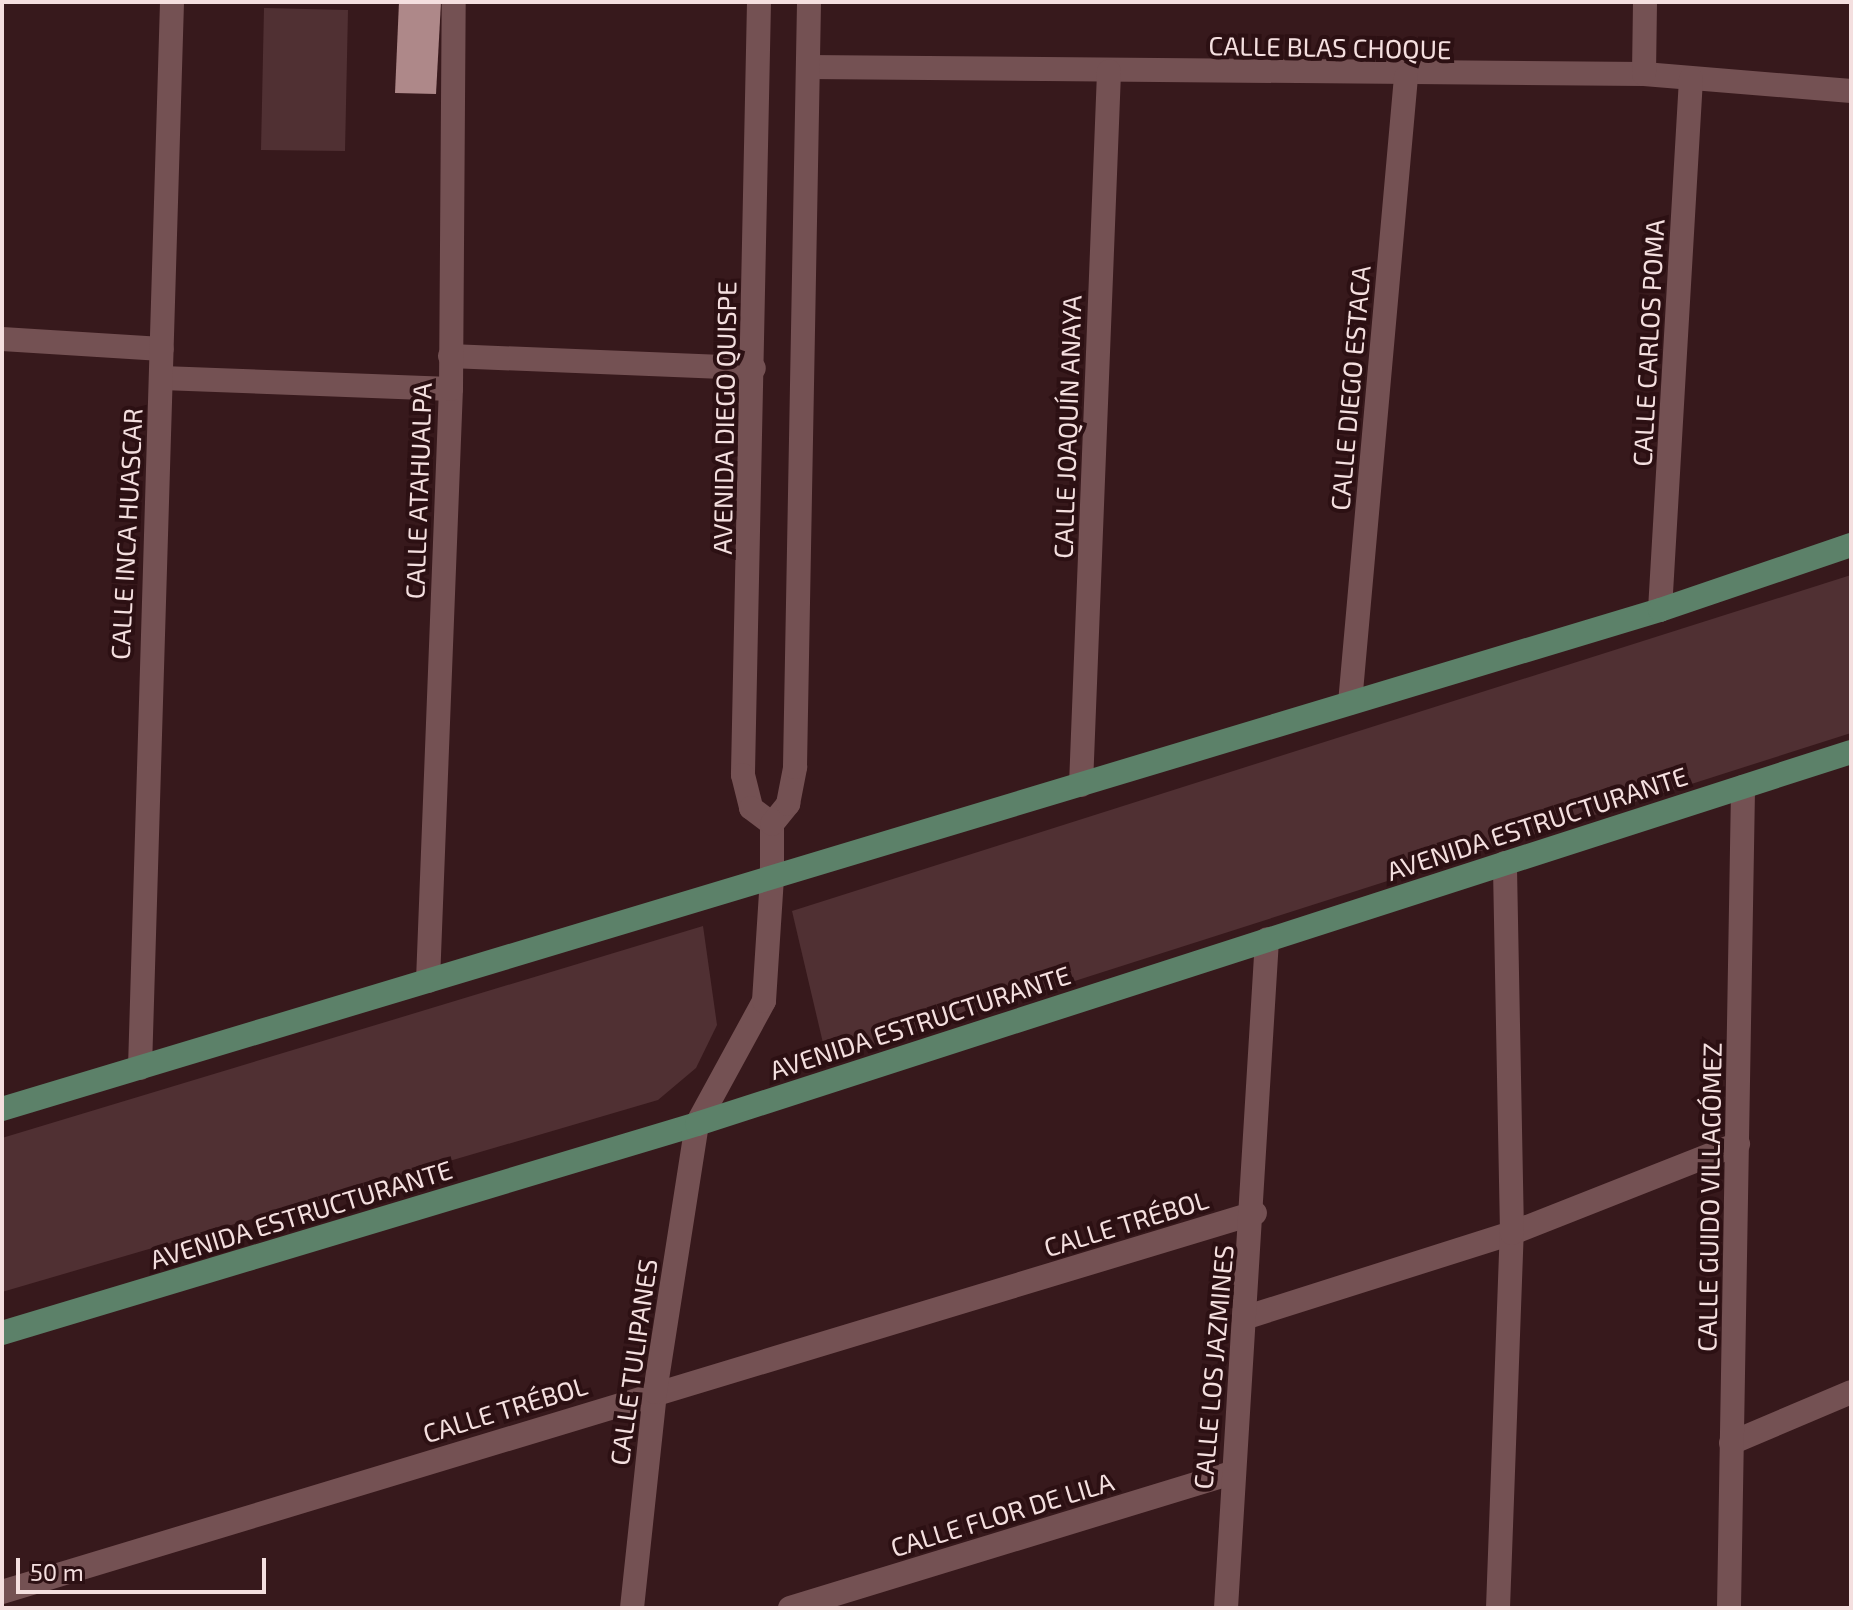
<!DOCTYPE html>
<html>
<head>
<meta charset="utf-8">
<style>
	body { margin:0 }
	#map { position:relative; width:1853px; height:1610px; overflow:hidden; background:#37191c; font-family:"Exo 2",sans-serif }
	div>[style] { position:absolute }
	[style*='--x'] { left:calc(var(--x)*1px); top:calc(var(--y)*1px); width:calc(var(--w)*1px); rotate:calc(var(--a)*1deg) }
	.green>* { inset:0; background:#503033 }
	.building>* { inset:0; background:#ae8889 }
	.minor>* { height:24px; margin:-12px; padding:0 12px; transform-origin:12px; border-radius:12px; background:#745153 }
	.tertiary>* { height:24px; margin:-12px; padding:0 12px; transform-origin:12px; border-radius:12px; background:#745153 }
	.primary>* { height:24px; margin:-12px; padding:0 12px; transform-origin:12px; border-radius:12px; background:#5c8169 }
	span { translate:-50% -50%; white-space:nowrap; text-align:center; line-height:1.15; -webkit-text-stroke:8px #2c1013; paint-order:stroke }
	.street-label { font-size:26px; color:#f4dfdf }
	.frame { position:absolute; inset:0; border:4px solid #f4dfdf; pointer-events:none }
	.scale { position:absolute; left:16px; top:1558px; width:250px; height:36px; box-sizing:border-box; border:4px solid #f4dfdf; border-top:0; padding-left:10px; font-size:24px; line-height:28px; white-space:nowrap; color:#f4dfdf; -webkit-text-stroke:6px #2c1013; paint-order:stroke }
</style>
</head>
<body>
<div id="map">
	<div class="green">
		<div style="clip-path:polygon(264px 8px,348px 10px,345px 151px,261px 150px)"></div>
		<div style="clip-path:polygon(1851px 575px,1851px 733px,827px 1060px,792px 911px)"></div>
		<div style="clip-path:polygon(703px 926px,717px 1025px,696px 1068px,658px 1100px,2px 1292px,2px 1138px)"></div>
	</div>
	<div class="building">
		<div style="clip-path:polygon(399px 2px,441px 2px,436px 94px,395px 93px)"></div>
	</div>
	<div class="minor">
		<div style="--x:808;--y:67;--w:836;--a:0.48"></div>
		<div style="--x:1644;--y:74;--w:208;--a:4.7"></div>
		<div style="--x:1644;--y:74;--w:72;--a:-89.2"></div>
		<div style="--x:2;--y:339;--w:160;--a:3.6"></div>
		<div style="--x:450;--y:356;--w:304;--a:2.3"></div>
		<div style="--x:162;--y:378;--w:289;--a:2.2"></div>
		<div style="--x:1660;--y:610;--w:532;--a:-86.66"></div>
		<div style="--x:1350;--y:703;--w:628;--a:-84.89"></div>
		<div style="--x:1081;--y:785;--w:714;--a:-87.75"></div>
		<div style="--x:772;--y:824;--w:53;--a:90"></div>
		<div style="--x:428;--y:981;--w:592;--a:-87.78"></div>
		<div style="--x:451;--y:389;--w:387;--a:-89.6"></div>
		<div style="--x:140;--y:1068;--w:1066;--a:-88.28"></div>
		<div style="--x:1244;--y:1318;--w:281;--a:-17.6"></div>
		<div style="--x:1512;--y:1233;--w:243;--a:-21.5"></div>
		<div style="--x:1731;--y:1443;--w:130;--a:-23"></div>
		<div style="--x:2;--y:1592;--w:1309;--a:-16.83"></div>
		<div style="--x:790;--y:1608;--w:461;--a:-17"></div>
		<div style="--x:1226;--y:1608;--w:670;--a:-86.49"></div>
		<div style="--x:1498;--y:1608;--w:375;--a:-87.9"></div>
		<div style="--x:1512;--y:1233;--w:370;--a:-91.1"></div>
		<div style="--x:1729;--y:1608;--w:821;--a:-89.02"></div>
	</div>
	<div class="tertiary">
		<div style="--x:759;--y:2;--w:773;--a:91.19"></div>
		<div style="--x:743;--y:775;--w:34;--a:76"></div>
		<div style="--x:751;--y:808;--w:26;--a:37"></div>
		<div style="--x:772;--y:824;--w:26;--a:-51"></div>
		<div style="--x:788;--y:804;--w:38;--a:-79"></div>
		<div style="--x:795;--y:767;--w:765;--a:-88.95"></div>
		<div style="--x:632;--y:1608;--w:217;--a:-83.9"></div>
		<div style="--x:655;--y:1392;--w:271;--a:-81.1"></div>
		<div style="--x:697;--y:1124;--w:140;--a:-61.4"></div>
		<div style="--x:764;--y:1001;--w:124;--a:-86.3"></div>
	</div>
	<div class="primary">
		<div style="--x:2;--y:1109;--w:1731;--a:-16.75"></div>
		<div style="--x:1660;--y:610;--w:202;--a:-18.8"></div>
		<div style="--x:2;--y:1333;--w:726;--a:-16.74"></div>
		<div style="--x:697;--y:1124;--w:1212;--a:-17.87"></div>
	</div>
	<div class="street-label">
		<span style="left:1330px;top:47px;rotate:1deg">CALLE BLAS CHOQUE</span>
		<span style="left:1648px;top:343px;rotate:-87deg">CALLE CARLOS POMA</span>
		<span style="left:1350px;top:388px;rotate:-85deg">CALLE DIEGO ESTACA</span>
		<span style="left:724px;top:418px;rotate:-89deg">AVENIDA DIEGO QUISPE</span>
		<span style="left:1067px;top:427px;rotate:-88deg">CALLE JOAQUÍN ANAYA</span>
		<span style="left:418px;top:491px;rotate:-88deg">CALLE ATAHUALPA</span>
		<span style="left:126px;top:534px;rotate:-87deg">CALLE INCA HUASCAR</span>
		<span style="left:1537px;top:823px;rotate:-18deg">AVENIDA ESTRUCTURANTE</span>
		<span style="left:920px;top:1022px;rotate:-18deg">AVENIDA ESTRUCTURANTE</span>
		<span style="left:1709px;top:1197px;rotate:-89deg">CALLE GUIDO VILLAGÓMEZ</span>
		<span style="left:301px;top:1214px;rotate:-17deg">AVENIDA ESTRUCTURANTE</span>
		<span style="left:1126px;top:1223px;rotate:-17deg">CALLE TRÉBOL</span>
		<span style="left:633px;top:1362px;rotate:-82deg">CALLE TULIPANES</span>
		<span style="left:1213px;top:1367px;rotate:-85deg">CALLE LOS JAZMINES</span>
		<span style="left:505px;top:1409px;rotate:-17deg">CALLE TRÉBOL</span>
		<span style="left:1002px;top:1514px;rotate:-17deg">CALLE FLOR DE LILA</span>
	</div>
	<div class="frame"></div>
	<div class="scale">50 m</div>
</div>
</body>
</html>
